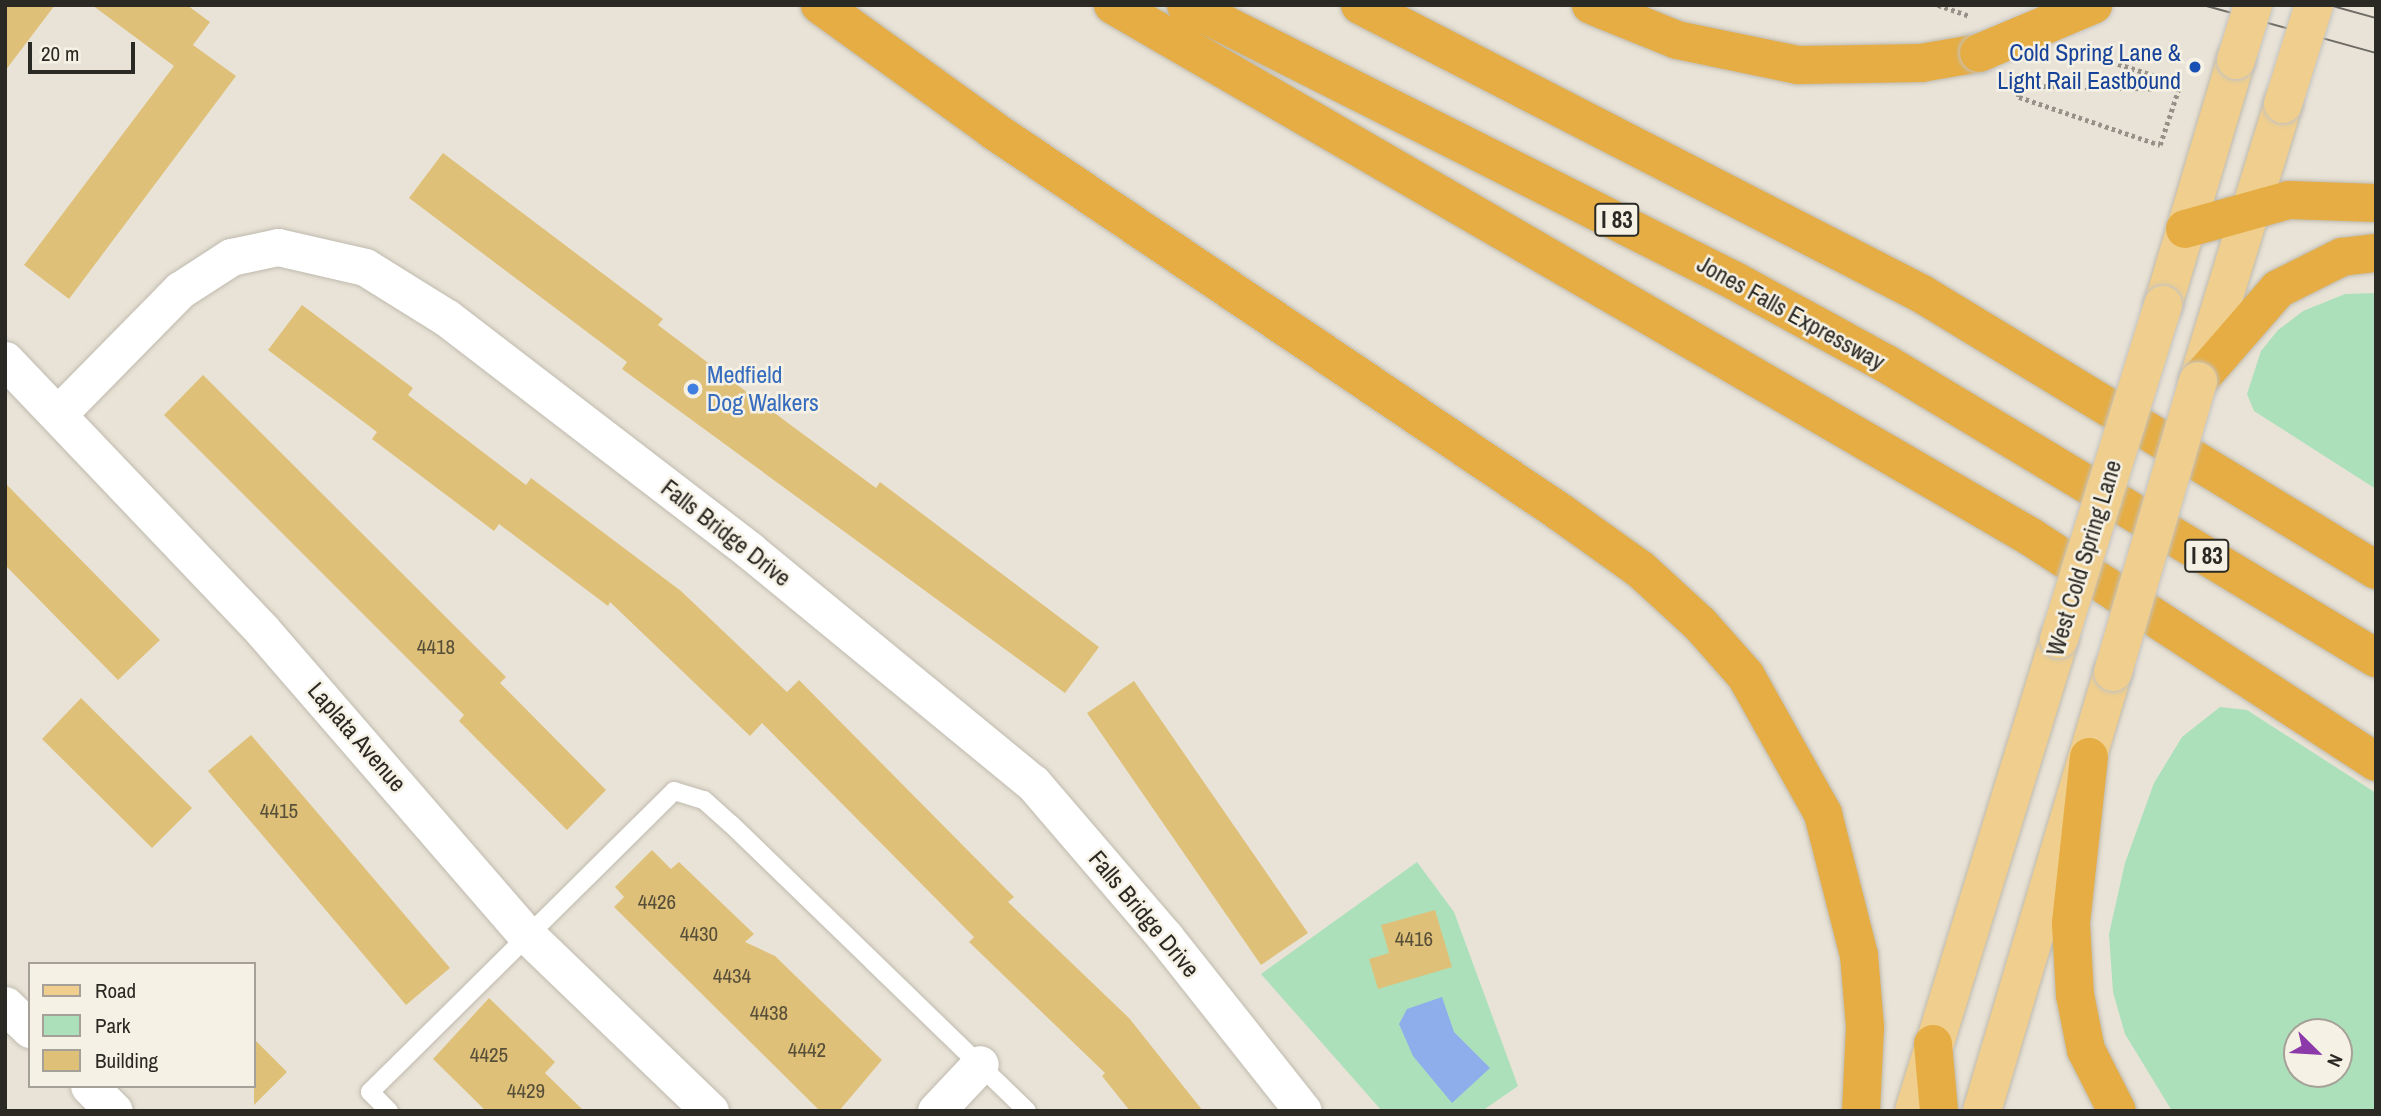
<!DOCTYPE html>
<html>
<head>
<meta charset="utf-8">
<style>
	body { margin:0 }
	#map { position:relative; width:2381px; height:1116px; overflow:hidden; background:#e9e3d7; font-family:"Archivo Narrow",sans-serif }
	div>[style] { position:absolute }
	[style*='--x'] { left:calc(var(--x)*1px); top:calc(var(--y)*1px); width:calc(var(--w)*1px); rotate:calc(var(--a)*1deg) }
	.green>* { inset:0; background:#ace0bb }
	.water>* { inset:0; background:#8daeeb }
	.building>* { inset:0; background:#dec079 }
	.path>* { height:4.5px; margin-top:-2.25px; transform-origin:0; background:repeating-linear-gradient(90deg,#969289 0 3.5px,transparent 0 7px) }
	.roads { filter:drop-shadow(0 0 2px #bfbaae) drop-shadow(0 0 2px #bfbaae) }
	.service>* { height:18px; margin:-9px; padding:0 9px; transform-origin:9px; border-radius:9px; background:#fff }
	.minor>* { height:37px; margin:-18.5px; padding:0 18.5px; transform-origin:18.5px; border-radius:18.5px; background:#fff }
	.primary>* { height:38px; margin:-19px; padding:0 19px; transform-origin:19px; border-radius:19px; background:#efce8e }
	.motorway>* { height:38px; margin:-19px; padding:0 19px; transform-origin:19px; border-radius:19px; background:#e5ad43 }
	.tram>* { height:2px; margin:-1px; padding:0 1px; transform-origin:1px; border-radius:1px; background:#6e6b64 }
	.bridges { filter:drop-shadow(0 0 2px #c4c3c2) drop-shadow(0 0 2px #c4c3c2) }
	.primary-bridge>* { height:38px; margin:-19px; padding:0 19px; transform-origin:19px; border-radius:19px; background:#efce8e }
	.motorway-bridge>* { height:38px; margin:-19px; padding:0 19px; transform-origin:19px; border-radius:19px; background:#e5ad43 }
	.dots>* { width:19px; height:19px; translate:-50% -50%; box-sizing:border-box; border:4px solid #f6f1e5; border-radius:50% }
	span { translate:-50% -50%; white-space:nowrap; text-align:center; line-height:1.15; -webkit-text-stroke:5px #f6f1e5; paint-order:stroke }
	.number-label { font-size:21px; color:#584f39 }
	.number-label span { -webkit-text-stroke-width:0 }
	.shield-label span { padding:2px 5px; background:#f6f1e5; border:2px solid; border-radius:5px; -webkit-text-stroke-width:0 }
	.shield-label { font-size:23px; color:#2b2924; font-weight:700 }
	.transit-label { font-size:24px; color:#164399 }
	.right { translate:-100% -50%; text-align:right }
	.street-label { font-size:24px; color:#2b2924 }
	.shop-label { font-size:24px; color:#366cbe }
	.left { translate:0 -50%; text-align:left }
	.frame { position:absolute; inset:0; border:7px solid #2b2924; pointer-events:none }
	.legend { position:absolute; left:28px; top:962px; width:228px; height:126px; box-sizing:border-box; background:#f6f1e5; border:2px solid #a5a198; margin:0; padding:9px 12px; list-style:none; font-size:21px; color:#2b2924 }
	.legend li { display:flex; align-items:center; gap:14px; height:35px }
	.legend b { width:35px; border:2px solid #a5a198 }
	.north { position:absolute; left:2283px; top:1018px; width:70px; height:70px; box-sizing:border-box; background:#f6f1e5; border:2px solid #a5a198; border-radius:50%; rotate:114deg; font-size:19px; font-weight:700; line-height:28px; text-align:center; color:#2b2924 }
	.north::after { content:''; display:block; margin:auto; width:24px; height:32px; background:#8c3aa9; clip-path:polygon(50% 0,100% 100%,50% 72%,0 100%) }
	.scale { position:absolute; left:28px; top:42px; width:107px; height:32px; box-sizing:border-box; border:4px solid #2b2924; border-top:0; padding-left:9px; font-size:21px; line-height:24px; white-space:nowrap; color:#2b2924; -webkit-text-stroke:5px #f6f1e5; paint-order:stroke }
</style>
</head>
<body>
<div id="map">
	<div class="green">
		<div style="clip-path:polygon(2376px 293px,2376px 489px,2254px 411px,2247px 394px,2261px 351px,2278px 330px,2303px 311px,2345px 294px)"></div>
		<div style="clip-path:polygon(evenodd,2220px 707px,2247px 710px,2376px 793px,2376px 1111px,2172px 1111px,2125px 1034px,2113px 992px,2109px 934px,2125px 863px,2154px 783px,2182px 737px,2220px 707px,2297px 1032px,2339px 1032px,2339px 1074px,2297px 1074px,2297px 1032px)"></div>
		<div style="clip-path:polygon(1417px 862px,1454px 912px,1518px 1086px,1482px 1111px,1382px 1111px,1261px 974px)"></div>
	</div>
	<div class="water">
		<div style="clip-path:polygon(1442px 997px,1454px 1032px,1490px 1068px,1452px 1103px,1413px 1056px,1399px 1024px,1407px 1009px)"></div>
	</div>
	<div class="building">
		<div style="clip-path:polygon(5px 5px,55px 5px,5px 71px)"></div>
		<div style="clip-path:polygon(92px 5px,187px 5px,210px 22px,193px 45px,236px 76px,69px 299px,24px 265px,174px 66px)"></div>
		<div style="clip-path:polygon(443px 153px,663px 319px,658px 325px,788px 423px,876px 488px,880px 482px,1099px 647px,1065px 693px,622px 369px,627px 362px,409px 198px)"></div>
		<div style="clip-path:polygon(302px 305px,413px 388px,408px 395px,526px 485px,531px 478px,681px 591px,787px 692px,799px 680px,1014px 897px,1008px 902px,1129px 1018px,1203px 1111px,1130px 1111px,1102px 1076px,1105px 1073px,969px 942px,974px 937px,762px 723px,750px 736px,610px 602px,608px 606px,499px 524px,494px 531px,372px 439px,377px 432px,268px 350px)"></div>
		<div style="clip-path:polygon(203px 375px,506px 677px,500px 683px,606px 790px,567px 830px,459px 721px,464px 715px,164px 415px)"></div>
		<div style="clip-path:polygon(5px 483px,160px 640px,118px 680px,5px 565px)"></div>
		<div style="clip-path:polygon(1134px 681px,1308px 933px,1261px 965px,1087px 713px)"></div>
		<div style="clip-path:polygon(81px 698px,192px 808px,152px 848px,42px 739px)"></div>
		<div style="clip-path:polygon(251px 735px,450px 968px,406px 1005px,208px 771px)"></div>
		<div style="clip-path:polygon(652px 850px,671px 869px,679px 862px,754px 934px,745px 942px,775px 956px,882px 1060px,839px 1111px,820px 1111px,614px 907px,624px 897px,615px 887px)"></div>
		<div style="clip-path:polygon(1435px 910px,1452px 967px,1378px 989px,1369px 959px,1389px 953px,1381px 925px)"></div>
		<div style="clip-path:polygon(489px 998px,555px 1062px,545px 1073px,584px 1111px,486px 1111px,433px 1059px)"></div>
		<div style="clip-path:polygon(254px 1039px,287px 1072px,254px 1105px)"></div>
	</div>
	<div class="path">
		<div style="--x:1938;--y:5;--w:34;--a:19"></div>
		<div style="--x:2078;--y:51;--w:82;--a:17.8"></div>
		<div style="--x:2156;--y:76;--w:14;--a:107"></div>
		<div style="--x:2152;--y:89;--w:134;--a:-178.7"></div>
		<div style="--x:2018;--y:86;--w:11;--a:85"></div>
		<div style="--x:2019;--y:97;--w:149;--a:18.8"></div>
		<div style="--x:2160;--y:145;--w:63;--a:-71.6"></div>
		<div style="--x:2180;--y:85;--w:26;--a:-159"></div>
	</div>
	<div class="roads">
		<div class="service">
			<div style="--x:389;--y:1111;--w:27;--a:-135"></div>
			<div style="--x:370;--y:1092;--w:428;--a:-44.7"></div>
			<div style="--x:674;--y:791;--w:31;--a:17"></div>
			<div style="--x:704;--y:800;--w:36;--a:42"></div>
			<div style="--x:731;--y:824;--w:412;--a:44.1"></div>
		</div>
		<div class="minor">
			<div style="--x:5;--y:360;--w:374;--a:46.4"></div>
			<div style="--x:263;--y:631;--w:400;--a:49.1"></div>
			<div style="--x:525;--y:933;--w:257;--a:43.9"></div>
			<div style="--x:59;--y:413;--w:173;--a:-45.5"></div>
			<div style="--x:180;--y:290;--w:61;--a:-32.9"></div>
			<div style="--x:231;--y:257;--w:48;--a:-12"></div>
			<div style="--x:278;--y:247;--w:89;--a:12.9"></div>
			<div style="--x:365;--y:267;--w:97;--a:31.9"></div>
			<div style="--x:447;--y:318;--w:381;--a:37.5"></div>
			<div style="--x:749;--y:550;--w:367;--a:39.4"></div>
			<div style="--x:1033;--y:783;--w:203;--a:49.4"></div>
			<div style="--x:1165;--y:937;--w:222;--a:51.6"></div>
			<div style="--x:5;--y:1005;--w:35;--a:44"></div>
			<div style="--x:89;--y:1086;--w:35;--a:45"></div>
			<div style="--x:936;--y:1111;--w:64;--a:-46.9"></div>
		</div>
		<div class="primary">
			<div style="--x:2163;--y:305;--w:256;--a:-73.4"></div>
			<div style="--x:2198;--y:381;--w:290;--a:-72.9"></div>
			<div style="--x:1914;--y:1111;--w:494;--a:-72.9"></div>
			<div style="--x:1982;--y:1111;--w:458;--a:-73.4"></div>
		</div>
		<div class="motorway">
			<div style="--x:820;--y:5;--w:213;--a:35.8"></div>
			<div style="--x:993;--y:130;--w:684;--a:33.97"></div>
			<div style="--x:1560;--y:512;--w:98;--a:35.5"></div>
			<div style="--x:1640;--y:569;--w:81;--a:42.5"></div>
			<div style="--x:1700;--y:624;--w:69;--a:48.5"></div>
			<div style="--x:1746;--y:676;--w:158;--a:60.8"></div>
			<div style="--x:1823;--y:814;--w:146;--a:75.7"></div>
			<div style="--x:1859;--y:955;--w:72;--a:85.2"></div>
			<div style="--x:1865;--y:1027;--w:84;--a:92.7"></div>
			<div style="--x:1113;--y:5;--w:1061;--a:30.09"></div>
			<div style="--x:2031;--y:537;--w:412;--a:33.1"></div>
			<div style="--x:1186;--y:5;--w:614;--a:26.69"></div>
			<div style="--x:1735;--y:281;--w:171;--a:28.7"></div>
			<div style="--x:1885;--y:363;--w:573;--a:31"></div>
			<div style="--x:1360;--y:5;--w:632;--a:27.21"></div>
			<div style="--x:1922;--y:294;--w:531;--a:31.3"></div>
			<div style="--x:1591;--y:5;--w:93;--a:22.1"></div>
			<div style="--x:1677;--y:40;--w:124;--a:11.7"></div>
			<div style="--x:1798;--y:65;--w:123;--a:-0.9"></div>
			<div style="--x:1921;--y:63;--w:59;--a:-9.8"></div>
			<div style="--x:2185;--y:229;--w:108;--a:-15.6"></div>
			<div style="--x:2289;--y:200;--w:87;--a:2"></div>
			<div style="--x:2198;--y:381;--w:122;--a:-49"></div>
			<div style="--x:2278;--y:289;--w:72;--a:-26.6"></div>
			<div style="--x:2342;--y:257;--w:34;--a:-7"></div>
			<div style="--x:2089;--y:757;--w:168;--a:96.2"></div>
			<div style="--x:2071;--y:924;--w:71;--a:86.8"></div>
			<div style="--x:2075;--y:995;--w:56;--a:78.7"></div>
			<div style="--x:2086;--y:1050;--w:68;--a:63.1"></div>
			<div style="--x:1933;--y:1044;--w:67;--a:84.9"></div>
		</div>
	</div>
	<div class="tram">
		<div style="--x:2203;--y:5;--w:180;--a:15.5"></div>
		<div style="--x:2329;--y:5;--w:49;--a:15.5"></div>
	</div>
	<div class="bridges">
		<div class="primary-bridge">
			<div style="--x:2236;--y:60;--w:58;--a:-72.8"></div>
			<div style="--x:2283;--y:104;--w:104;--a:-72.6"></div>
			<div style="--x:2059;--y:639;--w:350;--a:-72.7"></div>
			<div style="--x:2113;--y:672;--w:303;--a:-73.7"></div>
		</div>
		<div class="motorway-bridge">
			<div style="--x:1979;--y:53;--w:124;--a:-22.8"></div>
		</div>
	</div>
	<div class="dots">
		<div style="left:2195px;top:67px;background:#1a4fb4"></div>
		<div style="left:693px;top:389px;background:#3f7fe0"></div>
	</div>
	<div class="number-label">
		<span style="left:436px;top:647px">4418</span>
		<span style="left:279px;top:811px">4415</span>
		<span style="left:657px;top:902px">4426</span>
		<span style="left:699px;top:934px">4430</span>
		<span style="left:1414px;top:939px">4416</span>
		<span style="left:732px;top:976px">4434</span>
		<span style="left:769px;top:1013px">4438</span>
		<span style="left:807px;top:1050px">4442</span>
		<span style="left:489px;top:1055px">4425</span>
		<span style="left:526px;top:1091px">4429</span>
	</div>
	<div class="shield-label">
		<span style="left:1617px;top:220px">I 83</span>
		<span style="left:2207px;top:556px">I 83</span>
	</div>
	<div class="transit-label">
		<span class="right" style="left:2181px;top:67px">Cold Spring Lane &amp;<br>Light Rail Eastbound</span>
	</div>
	<div class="street-label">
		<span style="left:1791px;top:313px;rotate:29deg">Jones Falls Expressway</span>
		<span style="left:726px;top:533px;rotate:38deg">Falls Bridge Drive</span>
		<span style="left:2084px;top:558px;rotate:-73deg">West Cold Spring Lane</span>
		<span style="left:357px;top:737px;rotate:49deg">Laplata Avenue</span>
		<span style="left:1144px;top:914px;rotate:50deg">Falls Bridge Drive</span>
	</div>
	<div class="shop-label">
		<span class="left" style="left:707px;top:389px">Medfield<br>Dog Walkers</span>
	</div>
	<div class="frame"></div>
	<ul class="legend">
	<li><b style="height:9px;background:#efce8e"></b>Road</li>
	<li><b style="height:19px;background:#ace0bb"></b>Park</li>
	<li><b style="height:19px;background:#dec079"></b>Building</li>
	</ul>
	<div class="north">N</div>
	<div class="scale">20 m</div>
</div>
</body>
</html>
